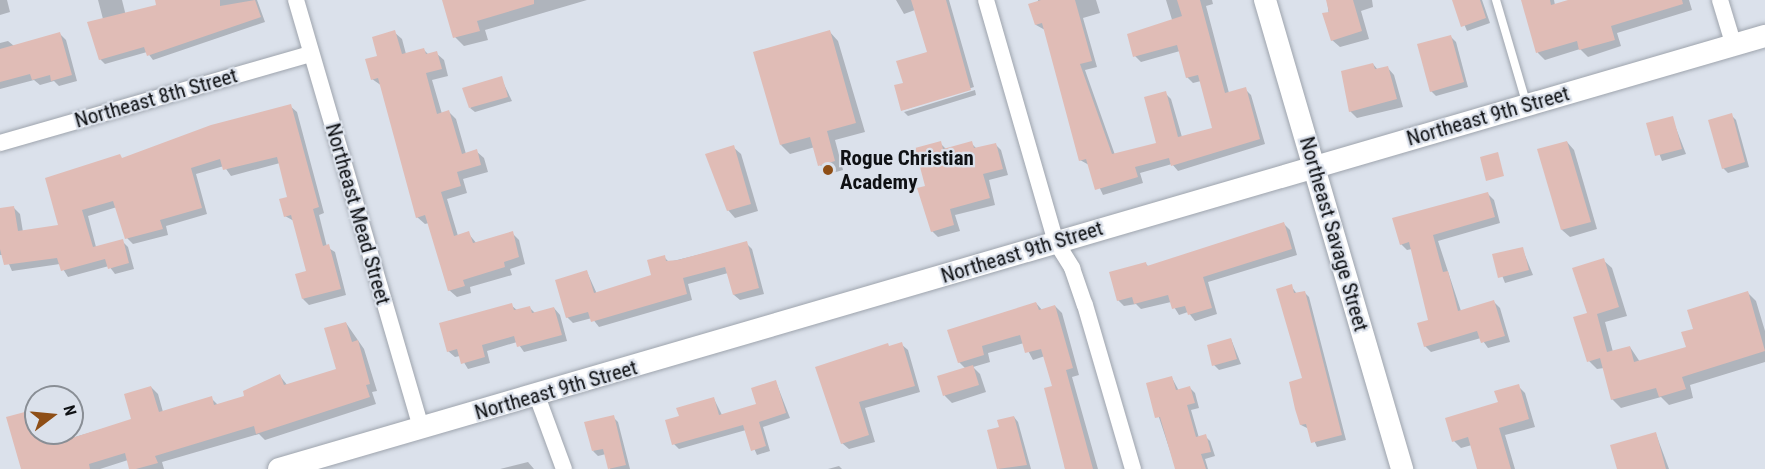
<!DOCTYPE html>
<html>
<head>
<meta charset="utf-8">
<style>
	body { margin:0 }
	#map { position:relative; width:1765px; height:469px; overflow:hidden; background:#dbe1eb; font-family:"Roboto Condensed",sans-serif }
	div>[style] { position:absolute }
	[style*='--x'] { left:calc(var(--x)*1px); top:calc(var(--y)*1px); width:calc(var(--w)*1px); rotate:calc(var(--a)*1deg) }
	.shadow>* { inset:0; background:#0003 }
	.building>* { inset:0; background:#e0bcb6 }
	.roads { filter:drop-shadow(0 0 2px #9ea4ad) drop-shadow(0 0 2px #9ea4ad) }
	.lane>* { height:8px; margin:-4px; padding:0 4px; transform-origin:4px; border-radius:4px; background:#fff }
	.street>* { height:16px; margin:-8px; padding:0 8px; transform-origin:8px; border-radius:8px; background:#fff }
	.secondary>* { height:22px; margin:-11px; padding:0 11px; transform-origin:11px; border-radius:11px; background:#fff }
	.dots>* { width:16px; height:16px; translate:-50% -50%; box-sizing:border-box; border:3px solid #dbe1eb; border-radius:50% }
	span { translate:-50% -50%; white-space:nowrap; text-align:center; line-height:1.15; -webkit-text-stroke:4.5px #dbe1eb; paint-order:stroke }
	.street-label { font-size:21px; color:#0f1114 }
	.poi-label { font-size:21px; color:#0f1114; font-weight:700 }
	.left { translate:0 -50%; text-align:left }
	.north { position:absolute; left:24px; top:385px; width:60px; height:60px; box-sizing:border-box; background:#dbe1eb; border:2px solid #898e95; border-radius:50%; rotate:74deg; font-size:16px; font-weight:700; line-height:24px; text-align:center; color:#0f1114 }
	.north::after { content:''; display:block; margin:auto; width:21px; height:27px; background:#8e4e16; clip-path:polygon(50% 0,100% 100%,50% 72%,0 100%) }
</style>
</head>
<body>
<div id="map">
	<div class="shadow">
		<div style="clip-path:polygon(0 0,7px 0,10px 12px,0 15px)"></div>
		<div style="clip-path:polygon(98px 0,122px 0,126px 16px,158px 6px,156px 0,257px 0,265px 22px,153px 60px,147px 52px,105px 64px,100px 59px,103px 19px)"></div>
		<div style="clip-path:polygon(448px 0,587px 0,485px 30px,488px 40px,464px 46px,455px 37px)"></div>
		<div style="clip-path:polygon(896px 0,949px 0,974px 87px,903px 110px,904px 84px,928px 53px,915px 10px,904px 14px)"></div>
		<div style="clip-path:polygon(1038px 0,1096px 0,1100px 13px,1083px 18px,1097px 67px,1085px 70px,1115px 155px,1158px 144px,1165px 93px,1171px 99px,1182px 137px,1214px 129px,1201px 81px,1193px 83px,1187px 77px,1180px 51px,1141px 62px,1135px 56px,1173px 23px,1166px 0,1212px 0,1213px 4px,1206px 6px,1229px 93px,1245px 89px,1251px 95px,1265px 144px,1178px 171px,1172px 164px,1140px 173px,1143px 183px,1103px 195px,1089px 165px,1080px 160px,1045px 30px,1036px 25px)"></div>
		<div style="clip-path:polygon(1327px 0,1372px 0,1373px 7px,1361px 11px,1369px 39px,1340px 47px,1332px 40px)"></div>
		<div style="clip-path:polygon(1454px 0,1482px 0,1490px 23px,1467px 31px)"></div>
		<div style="clip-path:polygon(1522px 0,1554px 0,1555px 5px,1573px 0,1689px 0,1692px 10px,1617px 33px,1621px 46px,1588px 57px,1580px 49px,1545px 60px,1538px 53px)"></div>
		<div style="clip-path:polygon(829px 31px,838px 41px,865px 132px,835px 140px,843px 170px,829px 174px,820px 165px,815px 147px,790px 154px,781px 145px)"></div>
		<div style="clip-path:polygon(394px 32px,402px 39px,406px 54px,423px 49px,429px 55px,436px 53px,444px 60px,448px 76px,432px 80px,442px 114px,449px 112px,456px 119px,466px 154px,476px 151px,484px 158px,488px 172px,463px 179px,467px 193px,447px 199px,458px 236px,468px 233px,477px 244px,512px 233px,519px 240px,525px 264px,510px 269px,512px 275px,470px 287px,471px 293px,457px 297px,449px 290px,429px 223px,425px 224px,417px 217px,382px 86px,372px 79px,379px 57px)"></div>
		<div style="clip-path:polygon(59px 33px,66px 40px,77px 81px,59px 86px,54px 81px,40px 85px,34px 80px,0 89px,0 43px,8px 41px,14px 46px)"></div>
		<div style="clip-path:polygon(1451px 37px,1456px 42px,1468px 87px,1436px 96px,1431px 91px)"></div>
		<div style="clip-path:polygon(1373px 64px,1378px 70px,1387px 67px,1394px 75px,1403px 107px,1357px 118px,1350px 111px)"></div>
		<div style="clip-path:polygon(501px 78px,512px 101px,475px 112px,470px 108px)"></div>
		<div style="clip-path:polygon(975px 90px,976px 95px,908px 116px,904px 112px)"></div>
		<div style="clip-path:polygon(290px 106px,297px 112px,324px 213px,319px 215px,327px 247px,335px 252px,346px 295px,309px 305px,303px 299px,308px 272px,294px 221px,285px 216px,289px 198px,280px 163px,231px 176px,224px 166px,196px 174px,207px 214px,166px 226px,168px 235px,133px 244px,127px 238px,117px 207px,88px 216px,96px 247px,122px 241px,128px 247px,134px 269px,115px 274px,109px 266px,68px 277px,60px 264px,12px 271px,5px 255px,0 255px,0 210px,14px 208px,20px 214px,23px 232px,60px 226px,123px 159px)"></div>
		<div style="clip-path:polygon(1731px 115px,1736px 120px,1749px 167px,1728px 173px,1723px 168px)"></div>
		<div style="clip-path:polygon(1672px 118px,1686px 154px,1662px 161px,1648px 124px)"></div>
		<div style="clip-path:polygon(1567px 142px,1574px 150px,1597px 229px,1570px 237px,1562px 230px)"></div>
		<div style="clip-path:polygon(940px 143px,947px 150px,971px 143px,977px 149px,995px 144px,1001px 150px,1008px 175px,989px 180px,995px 205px,955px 215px,960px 231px,938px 237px,932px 231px,927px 187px)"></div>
		<div style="clip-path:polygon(733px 147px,741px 154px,758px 211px,735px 218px,728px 210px)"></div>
		<div style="clip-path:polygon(1488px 194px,1494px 200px,1500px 223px,1438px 241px,1461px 311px,1494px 302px,1500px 308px,1510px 342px,1488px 348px,1481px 338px,1431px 352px,1425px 346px,1430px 321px,1412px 249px,1407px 250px,1401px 244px)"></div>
		<div style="clip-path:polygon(1284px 224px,1290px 230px,1297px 255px,1208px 282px,1217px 314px,1195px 321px,1188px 312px,1179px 315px,1171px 302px,1141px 309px,1136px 304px,1124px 306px,1118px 300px,1146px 264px,1149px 267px)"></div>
		<div style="clip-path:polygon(746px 243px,752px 249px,764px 294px,740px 300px,734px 295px,728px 273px,688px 284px,692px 300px,599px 327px,592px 318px,573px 323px,567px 317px,587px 272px,597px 294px,653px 276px,664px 257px,669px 262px)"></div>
		<div style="clip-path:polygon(1522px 248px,1533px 275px,1505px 283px,1494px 255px)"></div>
		<div style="clip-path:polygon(1603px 260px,1612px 268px,1627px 316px,1605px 322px,1613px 352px,1630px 347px,1640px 362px,1687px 348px,1695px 330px,1748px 293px,1756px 301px,1765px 331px,1765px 362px,1690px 385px,1693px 398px,1669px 405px,1661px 397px,1621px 408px,1612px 399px,1604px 368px,1597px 369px,1589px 361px,1588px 314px)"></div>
		<div style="clip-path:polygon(1291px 286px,1297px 294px,1304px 292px,1309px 297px,1346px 440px,1317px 447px,1309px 429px,1301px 425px,1303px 379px)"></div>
		<div style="clip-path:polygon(1036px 303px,1042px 310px,1055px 306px,1062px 313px,1079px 375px,1072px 377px,1098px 469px,1065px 469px,1054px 387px,1045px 356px,1033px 360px,1024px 343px,988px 353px,990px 362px,973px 367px,980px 374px,986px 392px,952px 403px,945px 396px,939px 377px,966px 369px,959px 362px)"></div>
		<div style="clip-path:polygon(511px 305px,518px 311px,530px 308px,535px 313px,554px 308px,560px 315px,567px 341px,524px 352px,517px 342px,487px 351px,490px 363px,468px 369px,460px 356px,455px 357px,448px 351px)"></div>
		<div style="clip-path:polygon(346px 323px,364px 349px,377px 391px,372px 392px,376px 404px,265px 440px,259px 434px,162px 462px,164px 469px,131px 469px,128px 460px,100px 469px,23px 469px,36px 414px,36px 433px,71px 433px,75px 437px,133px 420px,151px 387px,158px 394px,163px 412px,211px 398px,218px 405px,246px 397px,280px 376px,288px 386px,338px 370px)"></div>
		<div style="clip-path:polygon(1231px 339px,1241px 364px,1219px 370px,1214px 365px)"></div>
		<div style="clip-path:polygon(901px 344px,908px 350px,920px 392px,865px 408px,875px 442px,849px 449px,842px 443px,817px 368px)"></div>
		<div style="clip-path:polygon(1172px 378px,1179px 391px,1190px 388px,1195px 393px,1199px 408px,1191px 410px,1199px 438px,1205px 436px,1210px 441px,1215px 456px,1205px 459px,1208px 469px,1176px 469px,1148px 384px)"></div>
		<div style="clip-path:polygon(776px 382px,790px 418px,763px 427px,770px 451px,757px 455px,746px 430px,679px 449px,674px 444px,681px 417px,714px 399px,722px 415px,758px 405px)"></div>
		<div style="clip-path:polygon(1518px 386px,1525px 393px,1535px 427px,1505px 435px,1515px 469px,1478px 469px,1472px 445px,1461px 448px,1454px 441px)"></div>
		<div style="clip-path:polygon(613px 417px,618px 422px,630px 469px,610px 469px,606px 454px,598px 456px,593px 451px)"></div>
		<div style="clip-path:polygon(1014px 417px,1018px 422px,1031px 469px,999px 469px,989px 431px,1001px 428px)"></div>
		<div style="clip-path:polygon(1656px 434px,1669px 469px,1618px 469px)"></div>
		<div style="clip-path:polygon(528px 462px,534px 469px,500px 469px)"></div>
		<div style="clip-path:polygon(839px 466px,842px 469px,828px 469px)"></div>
	</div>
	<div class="building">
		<div style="clip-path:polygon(155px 0,220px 0,220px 6px,255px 0,261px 17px,147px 56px,144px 47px,99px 60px,87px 22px,156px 5px)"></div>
		<div style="clip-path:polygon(442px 0,534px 0,534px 4px,477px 21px,480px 31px,453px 38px)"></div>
		<div style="clip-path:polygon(911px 0,946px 0,971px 90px,901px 111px,894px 85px,903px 83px,896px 61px,927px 52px)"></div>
		<div style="clip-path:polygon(1041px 0,1075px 0,1092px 61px,1080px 64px,1112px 154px,1156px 143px,1144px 97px,1166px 91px,1178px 137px,1212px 128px,1198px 75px,1186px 78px,1177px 45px,1133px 57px,1127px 34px,1182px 16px,1177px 0,1200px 0,1225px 93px,1246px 87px,1260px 139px,1171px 166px,1169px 158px,1135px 167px,1138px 177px,1095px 190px,1086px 159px,1079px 161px,1042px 23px,1035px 25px,1028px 4px)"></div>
		<div style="clip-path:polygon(1326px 0,1353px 0,1362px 31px,1331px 41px,1322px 13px,1329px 12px)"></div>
		<div style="clip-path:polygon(1452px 0,1480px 0,1486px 18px,1461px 27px)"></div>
		<div style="clip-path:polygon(1521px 0,1550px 0,1551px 5px,1568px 0,1682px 0,1683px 4px,1611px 26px,1615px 40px,1579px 50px,1577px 41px,1536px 53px)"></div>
		<div style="clip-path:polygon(395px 30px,402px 54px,424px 48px,426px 54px,437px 51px,442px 69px,426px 73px,437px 114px,449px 110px,462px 154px,477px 149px,481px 165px,457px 172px,461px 186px,441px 192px,454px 236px,469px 231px,473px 243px,513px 231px,519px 257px,504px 262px,505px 267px,463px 280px,465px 286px,448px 291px,425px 215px,416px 218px,378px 78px,371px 80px,365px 59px,377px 56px,372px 37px)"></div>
		<div style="clip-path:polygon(830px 30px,856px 123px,827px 131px,835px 161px,818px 166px,810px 137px,780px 145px,753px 52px)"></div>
		<div style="clip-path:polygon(60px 32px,72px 75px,51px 81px,50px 75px,32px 80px,30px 74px,0 82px,0 49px)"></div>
		<div style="clip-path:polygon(1451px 35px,1464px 82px,1430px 92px,1417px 44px)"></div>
		<div style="clip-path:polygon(1373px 63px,1375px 69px,1388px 66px,1397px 99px,1349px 112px,1341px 71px)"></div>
		<div style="clip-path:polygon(502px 76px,508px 97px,469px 108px,462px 88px)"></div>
		<div style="clip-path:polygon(291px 104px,319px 207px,313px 209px,323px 246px,329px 244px,341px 289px,302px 299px,295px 274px,306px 271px,291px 215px,284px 217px,279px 199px,287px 197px,277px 157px,223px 170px,220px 159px,191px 168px,202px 208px,160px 220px,163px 229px,125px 239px,113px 201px,82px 210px,93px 247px,123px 239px,129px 263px,108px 269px,105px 259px,61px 271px,57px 258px,4px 265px,0 249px,0 208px,14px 206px,18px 231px,58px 225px,45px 178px,120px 154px,122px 158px,211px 125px)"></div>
		<div style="clip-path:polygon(1732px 113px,1745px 162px,1722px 169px,1708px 120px)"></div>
		<div style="clip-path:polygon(1673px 116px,1682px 149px,1655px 156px,1646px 123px)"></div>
		<div style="clip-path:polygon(941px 141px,943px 149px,972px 141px,974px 148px,996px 143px,1003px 169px,983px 174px,990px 198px,950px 209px,954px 225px,931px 232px,917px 188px,925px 186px,915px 148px)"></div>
		<div style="clip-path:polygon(1567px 141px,1591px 222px,1561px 230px,1537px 149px)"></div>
		<div style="clip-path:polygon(734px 145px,751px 204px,727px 211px,705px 154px)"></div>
		<div style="clip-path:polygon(1498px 152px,1504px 176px,1486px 181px,1480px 157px)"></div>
		<div style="clip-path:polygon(1488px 192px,1495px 217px,1433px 235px,1443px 272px,1448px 271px,1458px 311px,1494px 300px,1505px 336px,1481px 343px,1477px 331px,1424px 347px,1417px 323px,1428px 320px,1409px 242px,1400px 245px,1392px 218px)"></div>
		<div style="clip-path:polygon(1284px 222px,1292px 249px,1203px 277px,1212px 308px,1188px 315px,1185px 306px,1172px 309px,1168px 295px,1134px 304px,1132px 297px,1117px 301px,1109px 272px,1146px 262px,1147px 266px)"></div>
		<div style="clip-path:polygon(747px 241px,759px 288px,733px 295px,725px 267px,683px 278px,687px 294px,591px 322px,588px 312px,566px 318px,555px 280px,587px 270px,594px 293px,651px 275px,647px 260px,665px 255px,666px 261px,678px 260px)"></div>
		<div style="clip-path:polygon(1523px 247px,1529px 270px,1498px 278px,1492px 254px)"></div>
		<div style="clip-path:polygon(1604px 258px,1619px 307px,1597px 314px,1607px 352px,1630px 346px,1634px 362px,1686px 347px,1681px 332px,1693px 329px,1687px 310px,1748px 291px,1765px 351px,1682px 377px,1686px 389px,1659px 397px,1656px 388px,1611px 400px,1600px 358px,1587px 362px,1573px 317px,1587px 313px,1572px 268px)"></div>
		<div style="clip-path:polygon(1292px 284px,1294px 293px,1305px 291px,1342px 435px,1311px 443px,1306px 424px,1300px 425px,1295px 409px,1289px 382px,1302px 378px,1276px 289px)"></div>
		<div style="clip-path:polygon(1036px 302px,1039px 310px,1055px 305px,1073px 368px,1066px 370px,1093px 469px,1065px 469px,1044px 388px,1052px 386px,1041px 349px,1025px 353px,1020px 335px,982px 346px,984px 355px,958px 363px,947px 330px)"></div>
		<div style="clip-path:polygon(512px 303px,514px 310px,530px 306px,532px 313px,554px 307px,562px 335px,517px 347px,514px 336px,482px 345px,485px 357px,461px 364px,457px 349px,447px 352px,439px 323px)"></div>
		<div style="clip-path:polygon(346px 322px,352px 342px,358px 340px,370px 384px,366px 385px,370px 397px,256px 434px,254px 426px,155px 456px,158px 463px,136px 469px,129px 469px,125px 453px,89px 464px,90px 469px,21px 469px,6px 417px,36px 409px,36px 433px,70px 433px,72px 438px,131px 419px,124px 394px,151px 386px,159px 412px,212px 396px,214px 405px,244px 396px,243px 391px,280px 374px,284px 385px,336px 369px,324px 328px)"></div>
		<div style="clip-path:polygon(1231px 338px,1237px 359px,1212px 366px,1207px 345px)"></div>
		<div style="clip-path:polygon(902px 342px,915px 386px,859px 402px,869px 435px,841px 444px,815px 367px,888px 343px,889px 346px)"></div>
		<div style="clip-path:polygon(973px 365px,979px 385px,943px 396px,937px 376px)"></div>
		<div style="clip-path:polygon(1172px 376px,1176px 390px,1190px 386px,1195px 403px,1187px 405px,1196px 437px,1206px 434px,1211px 452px,1201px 454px,1206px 469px,1175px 469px,1160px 417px,1155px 418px,1146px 383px)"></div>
		<div style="clip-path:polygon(776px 380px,786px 413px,759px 422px,766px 446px,751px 451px,743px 425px,672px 445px,665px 420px,679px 416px,676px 408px,714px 397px,719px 415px,756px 404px,751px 388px)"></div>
		<div style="clip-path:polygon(1519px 384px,1529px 419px,1499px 428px,1511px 469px,1477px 469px,1468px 437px,1452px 442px,1445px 418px,1498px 402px,1494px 391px)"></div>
		<div style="clip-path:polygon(614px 415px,626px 465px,608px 469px,603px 449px,592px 451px,584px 422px)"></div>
		<div style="clip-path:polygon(1014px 416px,1027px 465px,997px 469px,987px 430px,999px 427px,997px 420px)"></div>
		<div style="clip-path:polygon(1656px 432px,1666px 469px,1617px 469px,1610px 445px)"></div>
	</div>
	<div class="roads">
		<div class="lane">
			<div style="--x:1496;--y:0;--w:109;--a:73.6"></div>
		</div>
		<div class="street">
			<div style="--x:296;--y:0;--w:446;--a:73.7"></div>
			<div style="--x:986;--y:0;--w:252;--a:73.9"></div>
			<div style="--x:1056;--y:242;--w:31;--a:58"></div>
			<div style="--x:1072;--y:268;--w:39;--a:71"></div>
			<div style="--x:1085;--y:305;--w:171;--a:73.7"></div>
			<div style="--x:1720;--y:0;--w:48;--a:73.1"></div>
			<div style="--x:0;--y:143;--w:323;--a:-16"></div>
			<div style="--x:537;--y:396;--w:78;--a:69.7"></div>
		</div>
		<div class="secondary">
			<div style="--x:1265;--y:0;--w:489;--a:73.7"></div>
			<div style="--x:279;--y:469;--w:1548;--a:-16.25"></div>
		</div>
	</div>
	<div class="dots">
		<div style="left:828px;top:170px;background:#8e4e16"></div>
	</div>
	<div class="street-label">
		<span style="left:156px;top:98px;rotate:-16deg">Northeast 8th Street</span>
		<span style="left:1488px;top:116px;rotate:-16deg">Northeast 9th Street</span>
		<span style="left:358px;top:214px;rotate:74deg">Northeast Mead Street</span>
		<span style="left:1334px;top:234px;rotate:74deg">Northeast Savage Street</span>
		<span style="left:1022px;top:252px;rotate:-17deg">Northeast 9th Street</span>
		<span style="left:556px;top:390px;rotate:-16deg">Northeast 9th Street</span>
	</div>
	<div class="poi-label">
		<span class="left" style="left:840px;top:170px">Rogue Christian<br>Academy</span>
	</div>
	<div class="north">N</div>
</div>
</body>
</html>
